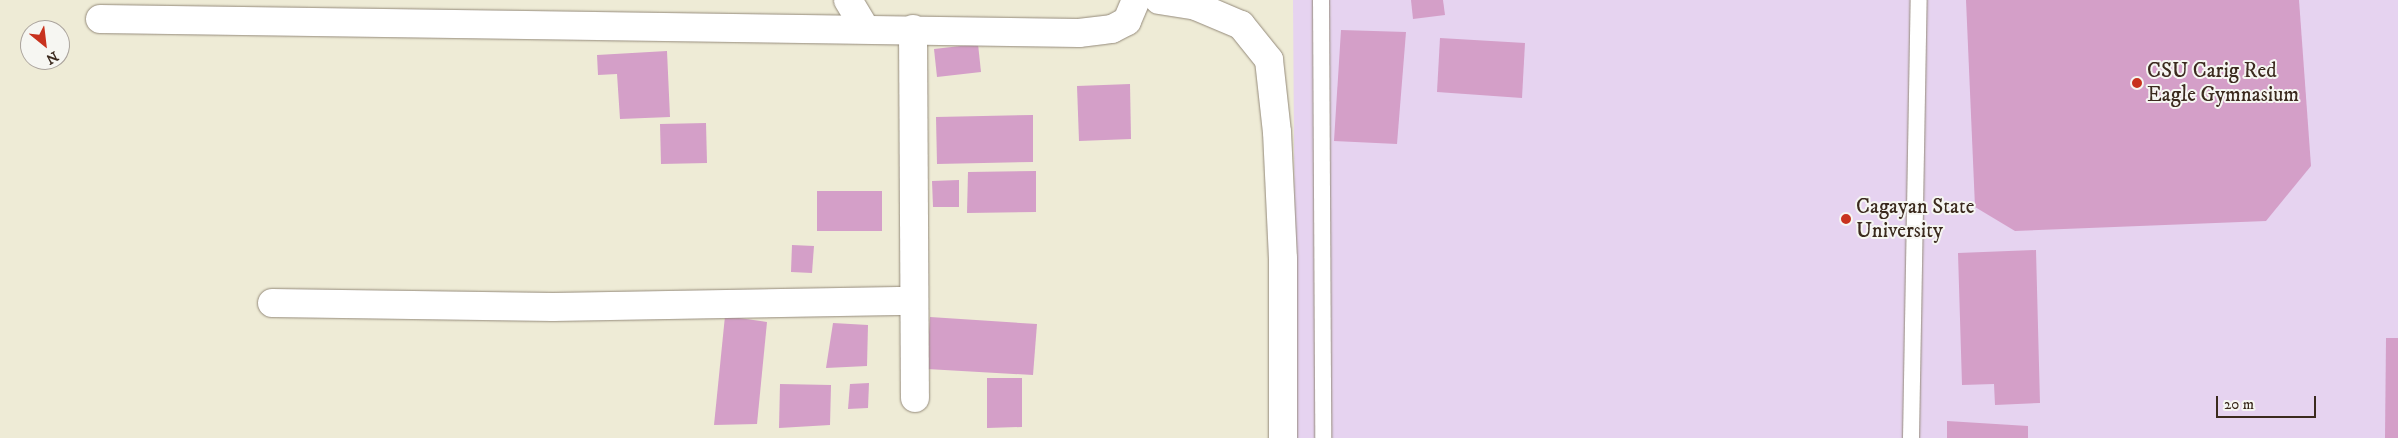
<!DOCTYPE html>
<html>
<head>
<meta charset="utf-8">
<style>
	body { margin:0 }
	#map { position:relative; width:2398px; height:438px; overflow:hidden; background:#eeebd6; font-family:"IM FELL DW Pica",serif }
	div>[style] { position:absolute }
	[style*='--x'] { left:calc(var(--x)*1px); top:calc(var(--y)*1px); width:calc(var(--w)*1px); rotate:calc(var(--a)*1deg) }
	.built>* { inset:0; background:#e6d3f0 }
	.building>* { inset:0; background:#d49fc8 }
	.roads { filter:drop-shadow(0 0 1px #948a7a) drop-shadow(0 0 1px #948a7a) }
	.lane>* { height:16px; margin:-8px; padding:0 8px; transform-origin:8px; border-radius:8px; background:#fff }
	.street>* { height:28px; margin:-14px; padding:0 14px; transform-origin:14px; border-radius:14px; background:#fff }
	.dots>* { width:14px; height:14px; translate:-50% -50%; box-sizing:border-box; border:2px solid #f6f6f2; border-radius:50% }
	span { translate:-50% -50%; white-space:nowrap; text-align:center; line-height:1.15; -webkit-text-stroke:4px #f6f6f2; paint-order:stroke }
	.poi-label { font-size:21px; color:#3b2a1e }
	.left { translate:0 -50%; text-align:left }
	.north { position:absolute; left:20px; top:20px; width:50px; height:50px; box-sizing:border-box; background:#f6f6f2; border:1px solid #aba49d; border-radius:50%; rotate:151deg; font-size:14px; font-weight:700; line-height:20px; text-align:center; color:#3b2a1e }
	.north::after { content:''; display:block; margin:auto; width:18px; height:22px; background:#c8321e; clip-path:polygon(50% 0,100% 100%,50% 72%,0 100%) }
	.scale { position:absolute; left:2216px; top:396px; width:100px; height:22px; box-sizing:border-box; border:2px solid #3b2a1e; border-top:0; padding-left:6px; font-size:15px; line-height:18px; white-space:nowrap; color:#3b2a1e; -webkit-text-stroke:4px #f6f6f2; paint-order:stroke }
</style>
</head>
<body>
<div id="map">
	<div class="built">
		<div style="clip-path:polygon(1293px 0,2398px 0,2398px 438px,1296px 438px)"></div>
	</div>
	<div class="building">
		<div style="clip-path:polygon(1411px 0,1443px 0,1445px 15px,1413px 19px)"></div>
		<div style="clip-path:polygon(1966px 0,2299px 0,2311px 166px,2266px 221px,2015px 231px,1975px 207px)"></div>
		<div style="clip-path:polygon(1341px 30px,1406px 32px,1397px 144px,1334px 141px)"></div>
		<div style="clip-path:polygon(1440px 38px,1525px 43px,1522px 98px,1437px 92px)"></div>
		<div style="clip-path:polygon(978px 44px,981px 72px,937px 77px,934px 49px)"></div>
		<div style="clip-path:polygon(667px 51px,670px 117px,620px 119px,617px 74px,598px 75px,597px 55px)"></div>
		<div style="clip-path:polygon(1130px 84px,1131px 139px,1079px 141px,1077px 86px)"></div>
		<div style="clip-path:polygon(1033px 115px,1033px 162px,937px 164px,936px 117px)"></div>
		<div style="clip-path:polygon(706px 123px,707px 163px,661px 164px,660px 124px)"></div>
		<div style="clip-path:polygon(1036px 171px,1036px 212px,967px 213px,968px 172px)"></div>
		<div style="clip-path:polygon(959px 180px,959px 207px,933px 207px,932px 181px)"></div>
		<div style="clip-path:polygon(817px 191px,882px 191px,882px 231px,817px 231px)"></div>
		<div style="clip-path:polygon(792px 245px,814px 246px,812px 273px,791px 272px)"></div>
		<div style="clip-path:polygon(2036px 250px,2040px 403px,1995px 405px,1994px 384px,1962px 385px,1958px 253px)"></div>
		<div style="clip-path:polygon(725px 316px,767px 322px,757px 424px,714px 425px)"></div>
		<div style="clip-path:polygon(930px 317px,1037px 324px,1033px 375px,927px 369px)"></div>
		<div style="clip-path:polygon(833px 323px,868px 325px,867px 366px,826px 368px)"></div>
		<div style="clip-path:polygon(2386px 338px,2398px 338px,2398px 438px,2385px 438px)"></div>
		<div style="clip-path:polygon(987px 378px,1022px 378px,1022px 427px,987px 428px)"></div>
		<div style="clip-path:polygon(869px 383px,868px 408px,848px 409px,850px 384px)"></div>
		<div style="clip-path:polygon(780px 384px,831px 385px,830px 425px,779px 428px)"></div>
		<div style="clip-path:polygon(1947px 421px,2028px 426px,2028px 438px,1947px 438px)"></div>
	</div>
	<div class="roads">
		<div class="lane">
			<div style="--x:1321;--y:0;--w:438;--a:89.7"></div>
			<div style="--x:1911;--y:438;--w:438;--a:-89"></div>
		</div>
		<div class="street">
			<div style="--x:848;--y:0;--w:33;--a:59"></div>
			<div style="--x:1159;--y:0;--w:37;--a:9"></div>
			<div style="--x:1196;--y:6;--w:49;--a:22.9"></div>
			<div style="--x:1241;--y:25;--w:45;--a:51.3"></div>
			<div style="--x:1269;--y:60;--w:72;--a:83.7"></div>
			<div style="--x:1277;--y:132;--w:127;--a:87.3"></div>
			<div style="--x:1283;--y:259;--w:179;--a:90"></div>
			<div style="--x:100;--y:19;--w:979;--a:0.82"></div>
			<div style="--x:1079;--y:33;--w:33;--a:-7"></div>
			<div style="--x:1112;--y:29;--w:17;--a:-28"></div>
			<div style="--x:1127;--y:21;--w:23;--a:-67"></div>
			<div style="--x:913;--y:29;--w:369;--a:89.7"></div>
			<div style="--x:272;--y:303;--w:281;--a:0.8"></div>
			<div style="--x:553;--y:307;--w:360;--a:-1"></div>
		</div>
	</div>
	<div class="dots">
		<div style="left:2137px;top:83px;background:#c8321e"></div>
		<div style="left:1846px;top:219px;background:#c8321e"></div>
	</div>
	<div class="poi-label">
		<span class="left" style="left:2147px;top:83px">CSU Carig Red<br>Eagle Gymnasium</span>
		<span class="left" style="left:1856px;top:219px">Cagayan State<br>University</span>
	</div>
	<div class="north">N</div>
	<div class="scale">20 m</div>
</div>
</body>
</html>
